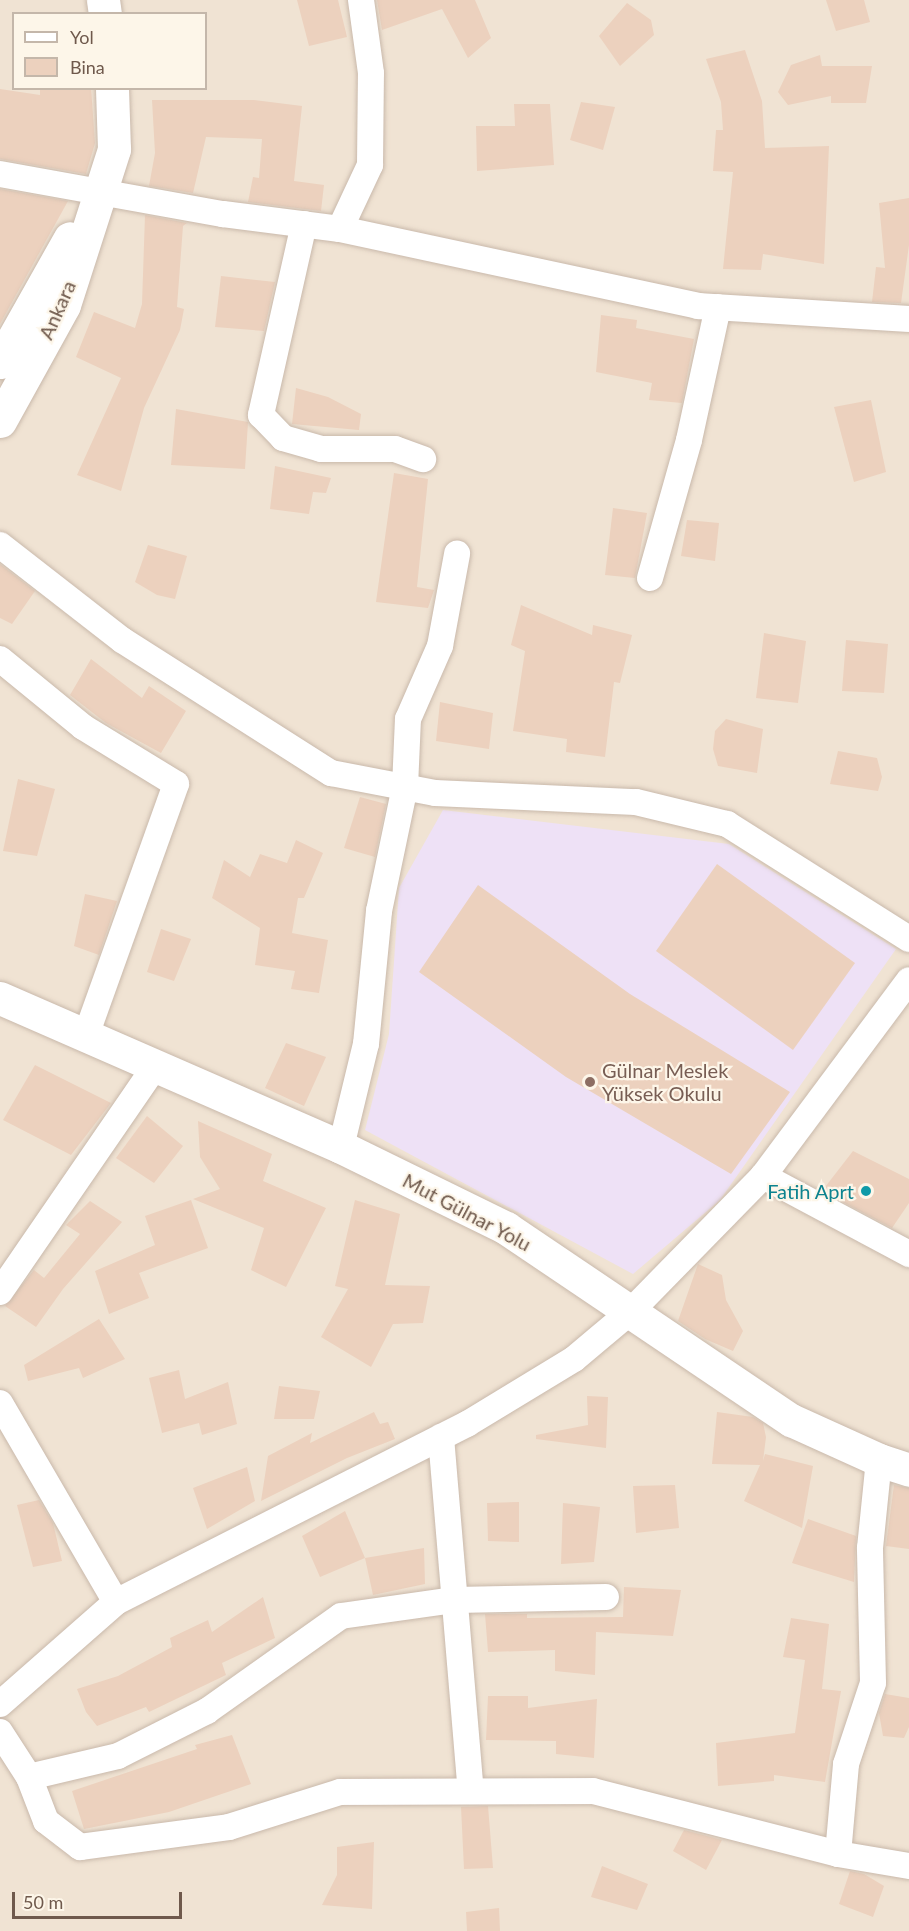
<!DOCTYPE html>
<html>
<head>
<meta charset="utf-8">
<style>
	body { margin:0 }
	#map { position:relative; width:909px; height:1931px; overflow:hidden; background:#faf1e4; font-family:Lato,sans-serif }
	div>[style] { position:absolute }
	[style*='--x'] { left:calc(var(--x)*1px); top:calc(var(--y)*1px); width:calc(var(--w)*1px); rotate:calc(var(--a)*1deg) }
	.residential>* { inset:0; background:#f0e3d3 }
	.education>* { inset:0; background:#eee1f6 }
	.building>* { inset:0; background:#ecd1be }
	.roads { filter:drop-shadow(0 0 2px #c9b9ab) drop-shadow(0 0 2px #c9b9ab) }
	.street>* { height:26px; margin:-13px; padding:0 13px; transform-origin:13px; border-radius:13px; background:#fff }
	.secondary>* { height:33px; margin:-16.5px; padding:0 16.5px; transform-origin:16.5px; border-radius:16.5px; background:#fff }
	.dots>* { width:16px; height:16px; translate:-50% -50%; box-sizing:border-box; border:3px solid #fdf6e9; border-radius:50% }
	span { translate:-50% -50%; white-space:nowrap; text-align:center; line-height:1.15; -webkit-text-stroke:4.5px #fdf6e9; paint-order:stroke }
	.street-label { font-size:20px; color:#6f594c }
	.education-label { font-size:20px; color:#785e54 }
	.left { translate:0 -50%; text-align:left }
	.culture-label { font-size:20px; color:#0d838f }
	.right { translate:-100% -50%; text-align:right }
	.legend { position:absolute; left:12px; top:12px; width:195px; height:78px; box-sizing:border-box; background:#fdf6e9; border:2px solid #c4b7aa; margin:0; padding:8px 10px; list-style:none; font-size:18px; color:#6f594c }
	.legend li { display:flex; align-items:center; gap:12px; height:30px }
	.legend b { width:30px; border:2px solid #c4b7aa }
	.scale { position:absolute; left:12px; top:1892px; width:170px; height:27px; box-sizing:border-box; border:3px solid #6f594c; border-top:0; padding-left:8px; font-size:18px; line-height:21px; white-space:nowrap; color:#6f594c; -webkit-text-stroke:4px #fdf6e9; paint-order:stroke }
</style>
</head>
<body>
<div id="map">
	<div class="residential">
		<div style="clip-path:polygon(evenodd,0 0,909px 0,909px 1931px,0 1931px,0 0,14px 14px,206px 14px,206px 88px,14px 88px,14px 14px)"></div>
	</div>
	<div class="education">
		<div style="clip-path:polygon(443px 810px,729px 844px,896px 949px,720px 1200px,633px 1274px,365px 1130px,389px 1034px,399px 888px)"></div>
	</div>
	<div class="building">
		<div style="clip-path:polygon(297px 0,338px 0,347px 37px,309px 46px)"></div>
		<div style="clip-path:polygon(377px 0,475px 0,491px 38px,468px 58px,442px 9px,382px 30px)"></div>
		<div style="clip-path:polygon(826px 0,864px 0,870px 22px,836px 31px)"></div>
		<div style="clip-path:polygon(627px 3px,651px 20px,654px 35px,620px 66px,599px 36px)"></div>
		<div style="clip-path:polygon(745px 50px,762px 101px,765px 148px,829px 146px,824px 264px,763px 254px,761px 270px,723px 269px,733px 172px,713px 171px,716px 130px,723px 130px,721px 102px,706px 59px)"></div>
		<div style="clip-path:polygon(820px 55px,822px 66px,872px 66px,866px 103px,831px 103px,831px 96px,788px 105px,778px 92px,791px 65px)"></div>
		<div style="clip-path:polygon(40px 88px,91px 88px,95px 143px,86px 174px,0 159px,0 89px,40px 95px)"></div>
		<div style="clip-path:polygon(152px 100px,254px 100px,302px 106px,294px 181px,324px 185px,321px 211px,248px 202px,253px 177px,259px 178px,262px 139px,206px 137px,193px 193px,149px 186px,155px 153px)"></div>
		<div style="clip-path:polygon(581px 102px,615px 107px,603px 150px,570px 140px)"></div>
		<div style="clip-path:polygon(514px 104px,550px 104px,554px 165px,477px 171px,476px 126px,515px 126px)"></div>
		<div style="clip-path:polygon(0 189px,68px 201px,0 324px)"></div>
		<div style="clip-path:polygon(909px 198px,909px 245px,901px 303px,872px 302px,876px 267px,885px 268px,879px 203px)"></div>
		<div style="clip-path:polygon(145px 215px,187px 223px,183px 226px,177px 307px,184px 309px,180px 330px,144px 408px,121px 491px,77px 475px,121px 378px,76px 357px,94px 312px,135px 328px,142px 304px)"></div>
		<div style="clip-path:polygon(221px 276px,275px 282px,264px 331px,215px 327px)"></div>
		<div style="clip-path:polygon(601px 315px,637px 320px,636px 328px,694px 339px,682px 403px,649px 400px,652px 383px,596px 372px)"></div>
		<div style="clip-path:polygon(296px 388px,328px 397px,361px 414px,359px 430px,292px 424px)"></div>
		<div style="clip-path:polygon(871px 400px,886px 472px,854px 482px,834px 407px)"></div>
		<div style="clip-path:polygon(176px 409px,248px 422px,245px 469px,171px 465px)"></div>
		<div style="clip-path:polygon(275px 466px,331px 478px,326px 493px,313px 492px,309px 514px,270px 509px)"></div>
		<div style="clip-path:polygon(394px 473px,428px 479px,417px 587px,434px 590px,428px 608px,376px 602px)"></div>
		<div style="clip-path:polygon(613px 508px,647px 513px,635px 578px,605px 575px)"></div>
		<div style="clip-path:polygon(687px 520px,719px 523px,715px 561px,681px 556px)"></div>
		<div style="clip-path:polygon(148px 545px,187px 556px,175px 599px,157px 595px,135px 582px)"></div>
		<div style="clip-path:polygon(0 564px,35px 591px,12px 624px,0 618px)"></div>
		<div style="clip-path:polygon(521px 605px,592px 635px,593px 625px,632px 635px,620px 683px,614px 682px,605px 757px,566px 752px,567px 739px,513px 731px,525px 651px,511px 645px)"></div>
		<div style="clip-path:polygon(764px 633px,806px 641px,798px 703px,756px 698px)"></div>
		<div style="clip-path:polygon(846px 640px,888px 644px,884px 693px,842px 691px)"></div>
		<div style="clip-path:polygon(91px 659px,142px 698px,149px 686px,186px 711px,161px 753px,106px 723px,70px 695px)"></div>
		<div style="clip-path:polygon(440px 702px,493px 713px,489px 749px,436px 741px)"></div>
		<div style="clip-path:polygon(726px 719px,763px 729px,757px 773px,718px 766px,713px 749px,715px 731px)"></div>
		<div style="clip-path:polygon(838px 751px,877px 758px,882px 777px,878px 791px,830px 784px)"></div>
		<div style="clip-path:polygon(18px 779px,55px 789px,37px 856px,3px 851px)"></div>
		<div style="clip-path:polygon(360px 797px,386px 804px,375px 857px,344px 848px)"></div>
		<div style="clip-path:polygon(296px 840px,323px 853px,304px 898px,298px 898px,292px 933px,328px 940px,319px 993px,291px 989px,295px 971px,255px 965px,260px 928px,212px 898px,224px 860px,250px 877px,260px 854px,287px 863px)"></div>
		<div style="clip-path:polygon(717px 864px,855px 963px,793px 1050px,656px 951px)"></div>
		<div style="clip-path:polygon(478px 885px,630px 994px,790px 1092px,731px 1174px,566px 1077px,419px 972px)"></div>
		<div style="clip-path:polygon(85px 894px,117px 901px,99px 955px,74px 946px)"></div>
		<div style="clip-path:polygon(161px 929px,191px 939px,174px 981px,147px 972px)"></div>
		<div style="clip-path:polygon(286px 1043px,326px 1057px,304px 1106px,265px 1088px)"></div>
		<div style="clip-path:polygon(35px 1065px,111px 1103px,71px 1155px,3px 1120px)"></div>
		<div style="clip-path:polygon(147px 1116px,183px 1146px,154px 1183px,116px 1158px)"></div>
		<div style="clip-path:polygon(198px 1121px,272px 1154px,263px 1181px,326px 1208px,286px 1287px,251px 1270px,264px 1228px,193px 1199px,220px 1189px,200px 1157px)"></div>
		<div style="clip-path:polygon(853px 1151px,909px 1179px,909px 1203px,892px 1228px,822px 1191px)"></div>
		<div style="clip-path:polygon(191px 1200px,208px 1248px,139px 1273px,149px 1298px,109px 1314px,95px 1271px,155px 1245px,145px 1216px)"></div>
		<div style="clip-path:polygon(355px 1200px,400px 1214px,385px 1285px,430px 1286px,423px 1323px,393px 1324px,371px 1367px,321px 1337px,348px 1289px,335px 1286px)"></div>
		<div style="clip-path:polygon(90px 1201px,122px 1222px,63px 1289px,36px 1327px,5px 1306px,34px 1270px,44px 1278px,80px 1234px,66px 1225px)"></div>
		<div style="clip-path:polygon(698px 1264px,722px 1275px,726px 1300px,743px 1331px,733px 1351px,705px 1339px,678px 1321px)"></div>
		<div style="clip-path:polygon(99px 1319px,125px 1359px,83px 1378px,79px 1368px,28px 1381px,24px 1365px)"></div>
		<div style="clip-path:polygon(179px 1370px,185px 1399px,228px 1382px,237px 1424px,202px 1435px,199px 1423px,162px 1433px,149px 1378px)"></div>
		<div style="clip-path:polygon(279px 1386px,320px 1391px,314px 1419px,274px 1419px)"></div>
		<div style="clip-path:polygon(587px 1396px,608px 1397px,606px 1448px,536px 1439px,536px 1435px,588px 1425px)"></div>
		<div style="clip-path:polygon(374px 1412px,380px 1424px,388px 1422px,395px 1439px,347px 1458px,261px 1501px,268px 1456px,312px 1433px,310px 1443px)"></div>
		<div style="clip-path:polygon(717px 1412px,753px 1417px,763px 1423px,766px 1437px,763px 1461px,765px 1454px,813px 1466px,802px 1528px,744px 1501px,760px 1465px,712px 1464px)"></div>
		<div style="clip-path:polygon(247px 1467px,255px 1501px,207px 1529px,193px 1488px)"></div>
		<div style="clip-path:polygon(675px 1485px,679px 1528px,636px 1533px,633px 1486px)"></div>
		<div style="clip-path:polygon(894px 1485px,909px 1488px,909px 1549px,886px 1546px)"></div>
		<div style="clip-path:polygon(39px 1500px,53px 1523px,62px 1561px,33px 1567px,17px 1505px)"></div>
		<div style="clip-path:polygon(519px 1502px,519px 1542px,488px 1541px,487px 1503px)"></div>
		<div style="clip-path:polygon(563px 1503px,600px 1507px,594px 1562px,561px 1564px)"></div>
		<div style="clip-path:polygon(345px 1511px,365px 1558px,320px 1577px,302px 1536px)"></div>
		<div style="clip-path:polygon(808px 1519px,856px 1536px,854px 1582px,792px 1563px)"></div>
		<div style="clip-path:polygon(424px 1548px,425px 1584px,373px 1595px,365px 1558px)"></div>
		<div style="clip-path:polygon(624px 1587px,681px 1590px,673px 1636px,596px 1632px,595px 1675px,555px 1671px,555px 1650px,488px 1652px,485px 1614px,527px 1614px,527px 1618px,623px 1617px)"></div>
		<div style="clip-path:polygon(263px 1597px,275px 1638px,222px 1663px,226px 1675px,149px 1712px,146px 1707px,97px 1726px,86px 1712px,77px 1689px,118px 1676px,172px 1647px,170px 1638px,208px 1620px,212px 1632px)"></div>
		<div style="clip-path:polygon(791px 1618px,829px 1624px,822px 1689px,841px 1691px,825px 1782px,774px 1775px,774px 1781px,718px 1786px,716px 1743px,795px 1733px,805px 1660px,783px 1657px)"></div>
		<div style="clip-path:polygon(885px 1694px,909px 1698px,909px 1727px,904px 1738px,883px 1736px,879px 1713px)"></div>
		<div style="clip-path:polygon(488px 1696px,528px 1696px,528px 1708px,597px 1699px,594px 1758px,556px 1754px,556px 1741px,486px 1740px)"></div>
		<div style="clip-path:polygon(232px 1735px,251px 1784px,169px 1812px,84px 1829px,72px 1791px,197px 1749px,195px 1745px)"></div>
		<div style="clip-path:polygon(488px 1806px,493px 1868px,464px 1869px,461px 1807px)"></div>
		<div style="clip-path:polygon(684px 1830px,722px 1840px,706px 1870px,673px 1851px)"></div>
		<div style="clip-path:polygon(374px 1842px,372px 1909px,322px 1905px,337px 1875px,337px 1847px)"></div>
		<div style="clip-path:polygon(602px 1866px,648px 1884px,637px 1910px,591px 1897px)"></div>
		<div style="clip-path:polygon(850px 1871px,864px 1874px,884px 1886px,873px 1917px,839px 1904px)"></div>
		<div style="clip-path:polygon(499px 1908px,500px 1931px,467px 1931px,466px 1912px)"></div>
	</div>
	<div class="roads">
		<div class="street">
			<div style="--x:0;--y:174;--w:227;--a:10.2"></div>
			<div style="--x:223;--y:214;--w:118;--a:7.3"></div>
			<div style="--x:340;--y:229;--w:366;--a:12.1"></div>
			<div style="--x:698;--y:306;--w:211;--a:3.5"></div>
			<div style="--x:304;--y:224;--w:196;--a:102.7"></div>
			<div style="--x:261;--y:415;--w:32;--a:46"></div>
			<div style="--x:283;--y:438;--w:40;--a:16"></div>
			<div style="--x:321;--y:449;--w:74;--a:0"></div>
			<div style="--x:395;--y:449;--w:30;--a:20"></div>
			<div style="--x:340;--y:229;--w:71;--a:-64.9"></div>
			<div style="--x:370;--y:165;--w:92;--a:-89.4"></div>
			<div style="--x:371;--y:73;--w:74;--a:-97.8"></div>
			<div style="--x:0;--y:545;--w:155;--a:37.9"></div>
			<div style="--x:122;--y:640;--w:248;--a:32.5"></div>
			<div style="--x:331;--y:773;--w:106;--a:10.9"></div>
			<div style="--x:435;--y:793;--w:201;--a:2.6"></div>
			<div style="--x:636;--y:802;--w:94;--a:13.6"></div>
			<div style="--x:727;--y:824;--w:215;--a:32.3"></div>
			<div style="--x:650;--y:578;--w:143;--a:-74.2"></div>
			<div style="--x:689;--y:440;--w:136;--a:-77.7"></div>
			<div style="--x:0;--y:659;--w:107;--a:39.3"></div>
			<div style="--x:83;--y:727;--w:109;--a:31.5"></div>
			<div style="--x:176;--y:784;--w:267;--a:109.7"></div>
			<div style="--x:341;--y:1147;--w:106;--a:-76.4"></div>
			<div style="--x:366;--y:1044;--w:134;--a:-84.4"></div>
			<div style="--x:379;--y:911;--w:127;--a:-78.2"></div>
			<div style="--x:405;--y:787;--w:68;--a:-87.5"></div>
			<div style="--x:408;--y:719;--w:80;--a:-66.3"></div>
			<div style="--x:440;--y:646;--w:94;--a:-79.5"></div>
			<div style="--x:763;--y:1176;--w:166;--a:28.1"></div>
			<div style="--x:0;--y:1292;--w:275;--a:-55.5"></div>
			<div style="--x:0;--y:1403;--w:230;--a:59.8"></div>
			<div style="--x:441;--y:1437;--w:355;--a:85.2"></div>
			<div style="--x:0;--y:1704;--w:154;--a:-41.3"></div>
			<div style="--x:116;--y:1602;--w:394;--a:-26.9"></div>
			<div style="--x:467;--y:1424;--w:125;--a:-31.3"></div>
			<div style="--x:574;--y:1359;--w:75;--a:-40.1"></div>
			<div style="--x:631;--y:1311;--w:189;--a:-45.6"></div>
			<div style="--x:763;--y:1176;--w:244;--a:-53.3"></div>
			<div style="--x:0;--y:1732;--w:54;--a:57.2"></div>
			<div style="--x:29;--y:1777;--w:47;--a:68.9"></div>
			<div style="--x:46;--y:1821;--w:43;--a:37.4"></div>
			<div style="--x:80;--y:1847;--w:150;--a:-7.6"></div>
			<div style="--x:229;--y:1827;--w:116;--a:-17.5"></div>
			<div style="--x:340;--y:1792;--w:253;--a:-0.2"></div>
			<div style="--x:593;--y:1791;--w:253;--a:14.4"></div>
			<div style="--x:838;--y:1854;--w:72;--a:9.6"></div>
			<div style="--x:29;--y:1777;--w:91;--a:-13.3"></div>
			<div style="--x:118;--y:1756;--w:100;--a:-26.8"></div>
			<div style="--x:207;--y:1711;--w:164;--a:-35.3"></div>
			<div style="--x:341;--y:1616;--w:115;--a:-8"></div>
			<div style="--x:455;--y:1600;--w:151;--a:-1.1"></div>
			<div style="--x:838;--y:1854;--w:90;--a:-84.9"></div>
			<div style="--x:846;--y:1764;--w:85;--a:-71.6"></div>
			<div style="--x:873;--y:1683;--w:135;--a:-91.3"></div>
			<div style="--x:870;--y:1548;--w:88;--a:-84.2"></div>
		</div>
		<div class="secondary">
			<div style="--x:103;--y:0;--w:14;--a:82"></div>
			<div style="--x:0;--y:362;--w:142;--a:-60.6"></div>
			<div style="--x:0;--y:421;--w:132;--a:-61.1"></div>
			<div style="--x:64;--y:305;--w:164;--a:-72.2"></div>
			<div style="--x:114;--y:149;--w:61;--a:-91.9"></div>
			<div style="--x:0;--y:998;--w:372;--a:23.6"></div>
			<div style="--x:341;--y:1147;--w:184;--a:26.1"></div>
			<div style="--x:506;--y:1228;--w:344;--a:34"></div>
			<div style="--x:791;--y:1420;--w:97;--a:24.4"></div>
			<div style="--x:879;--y:1460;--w:32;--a:18"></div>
		</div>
	</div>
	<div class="dots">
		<div style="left:590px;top:1082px;background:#8d6e63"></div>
		<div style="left:866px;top:1191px;background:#0f9aa8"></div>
	</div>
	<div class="street-label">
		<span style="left:57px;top:310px;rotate:-66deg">Ankara</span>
		<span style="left:467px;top:1212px;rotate:28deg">Mut Gülnar Yolu</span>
	</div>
	<div class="education-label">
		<span class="left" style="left:602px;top:1082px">Gülnar Meslek<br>Yüksek Okulu</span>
	</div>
	<div class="culture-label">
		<span class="right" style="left:854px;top:1191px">Fatih Aprt</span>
	</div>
	<ul class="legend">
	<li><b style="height:8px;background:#fff"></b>Yol</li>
	<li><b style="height:16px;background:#ecd1be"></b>Bina</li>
	</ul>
	<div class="scale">50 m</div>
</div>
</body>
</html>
